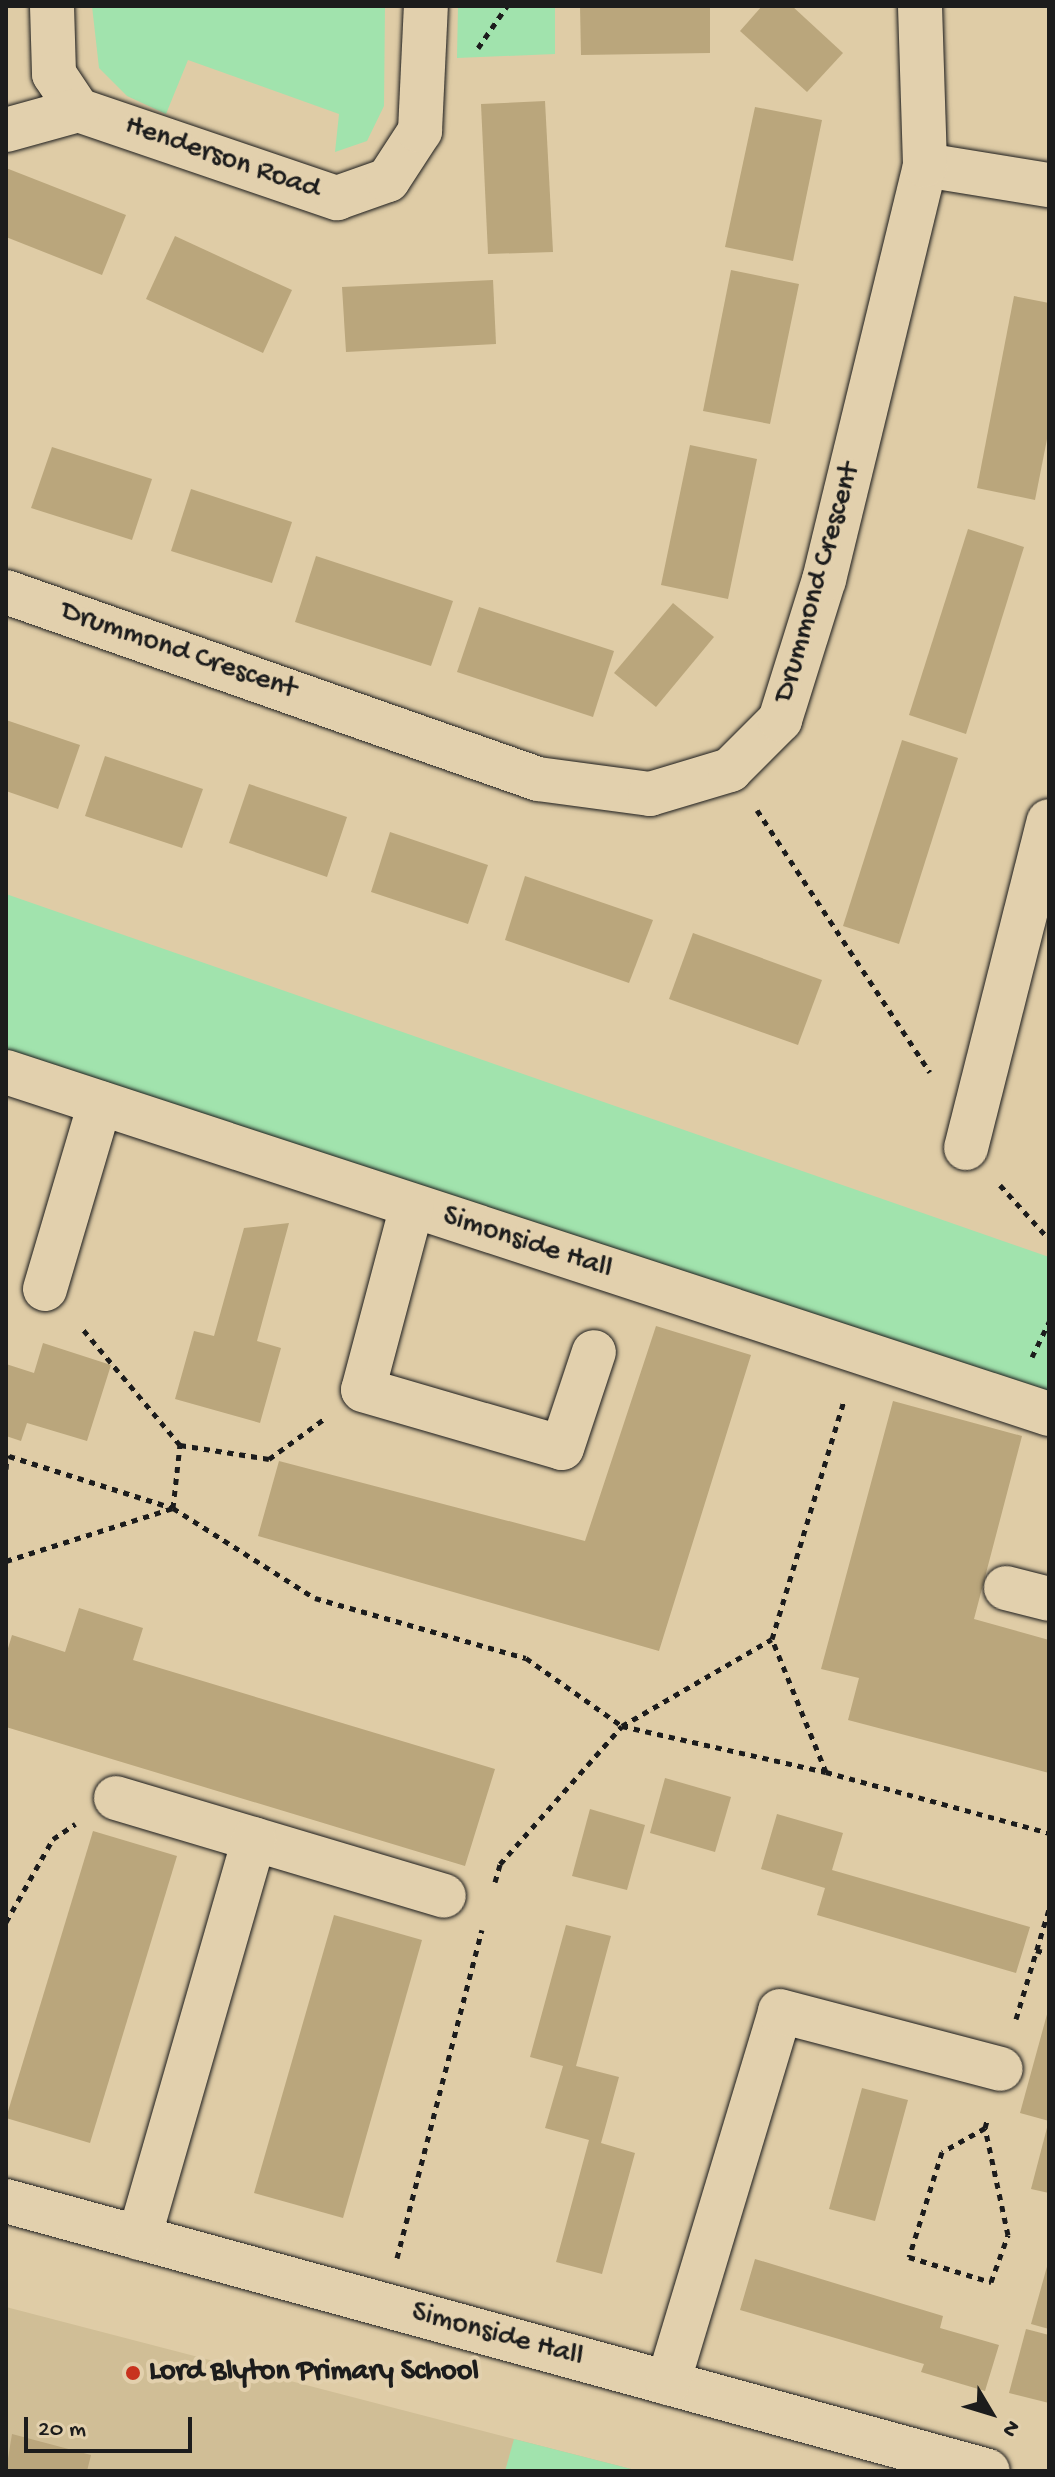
<!DOCTYPE html>
<html>
<head>
<meta charset="utf-8">
<style>
	body { margin:0 }
	#map { position:relative; width:1055px; height:2477px; overflow:hidden; background:#dfcca6; font-family:"Gochi Hand",sans-serif }
	div>[style] { position:absolute }
	[style*='--x'] { left:calc(var(--x)*1px); top:calc(var(--y)*1px); width:calc(var(--w)*1px); rotate:calc(var(--a)*1deg) }
	.built>* { inset:0; background:#d0be96 }
	.green>* { inset:0; background:#a1e3ad }
	.building>* { inset:0; background:#baa67c }
	.path>* { height:5px; margin-top:-2.5px; transform-origin:0; background:repeating-linear-gradient(90deg,#1c1c1c 0 6px,transparent 0 12px) }
	.roads { filter:drop-shadow(0 0 2px #1c1c1c) drop-shadow(0 0 2px #1c1c1c) }
	.minor>* { height:44px; margin:-22px; padding:0 22px; transform-origin:22px; border-radius:22px; background:#e2d0ad }
	.dots>* { width:22px; height:22px; translate:-50% -50%; box-sizing:border-box; border:4px solid #e2d0ad; border-radius:50% }
	span { translate:-50% -50%; white-space:nowrap; text-align:center; line-height:1.15; -webkit-text-stroke:8px #e2d0ad; paint-order:stroke }
	.street-label { font-size:30px; color:#1c1c1c }
	.poi-label { font-size:30px; color:#1c1c1c; font-weight:700 }
	.left { translate:0 -50%; text-align:left }
	.frame { position:absolute; inset:0; border:8px solid #1c1c1c; pointer-events:none }
	.north { position:absolute; left:951px; top:2373px; width:80px; height:80px; -webkit-text-stroke:6px #e2d0ad; paint-order:stroke; rotate:128deg; font-size:22px; font-weight:700; line-height:32px; text-align:center; color:#1c1c1c }
	.north::after { content:''; display:block; margin:auto; width:28px; height:36px; background:#1c1c1c; clip-path:polygon(50% 0,100% 100%,50% 72%,0 100%) }
	.scale { position:absolute; left:24px; top:2417px; width:168px; height:36px; box-sizing:border-box; border:4px solid #1c1c1c; border-top:0; padding-left:10px; font-size:24px; line-height:28px; white-space:nowrap; color:#1c1c1c; -webkit-text-stroke:6px #e2d0ad; paint-order:stroke }
</style>
</head>
<body>
<div id="map">
	<div class="built">
		<div style="clip-path:polygon(6px 2307px,514px 2439px,639px 2471px,6px 2471px)"></div>
	</div>
	<div class="green">
		<div style="clip-path:polygon(92px 6px,385px 6px,384px 106px,367px 141px,335px 152px,339px 114px,188px 60px,166px 114px,127px 96px,99px 68px)"></div>
		<div style="clip-path:polygon(458px 6px,555px 6px,555px 54px,457px 58px)"></div>
		<div style="clip-path:polygon(6px 894px,1049px 1257px,1049px 1414px,6px 1072px)"></div>
		<div style="clip-path:polygon(514px 2439px,639px 2471px,505px 2471px)"></div>
	</div>
	<div class="building">
		<div style="clip-path:polygon(580px 6px,710px 6px,710px 53px,581px 55px)"></div>
		<div style="clip-path:polygon(762px 6px,792px 6px,843px 53px,807px 92px,740px 31px)"></div>
		<div style="clip-path:polygon(545px 101px,553px 252px,488px 254px,481px 104px)"></div>
		<div style="clip-path:polygon(755px 107px,822px 120px,793px 261px,725px 247px)"></div>
		<div style="clip-path:polygon(6px 168px,126px 215px,102px 275px,6px 237px)"></div>
		<div style="clip-path:polygon(175px 236px,292px 290px,263px 353px,146px 299px)"></div>
		<div style="clip-path:polygon(731px 270px,799px 284px,770px 424px,703px 411px)"></div>
		<div style="clip-path:polygon(493px 280px,496px 344px,346px 352px,342px 287px)"></div>
		<div style="clip-path:polygon(1014px 296px,1049px 303px,1049px 429px,1035px 500px,977px 488px)"></div>
		<div style="clip-path:polygon(690px 445px,757px 459px,728px 599px,661px 585px)"></div>
		<div style="clip-path:polygon(52px 447px,152px 479px,132px 540px,31px 508px)"></div>
		<div style="clip-path:polygon(191px 489px,292px 522px,272px 583px,171px 551px)"></div>
		<div style="clip-path:polygon(968px 529px,1024px 547px,966px 734px,909px 715px)"></div>
		<div style="clip-path:polygon(316px 556px,453px 601px,431px 666px,295px 622px)"></div>
		<div style="clip-path:polygon(673px 603px,714px 637px,656px 707px,614px 673px)"></div>
		<div style="clip-path:polygon(479px 607px,614px 651px,593px 717px,457px 672px)"></div>
		<div style="clip-path:polygon(6px 720px,80px 745px,58px 809px,6px 791px)"></div>
		<div style="clip-path:polygon(902px 740px,958px 758px,899px 944px,843px 926px)"></div>
		<div style="clip-path:polygon(105px 756px,203px 789px,182px 848px,85px 816px)"></div>
		<div style="clip-path:polygon(249px 784px,347px 817px,327px 877px,229px 843px)"></div>
		<div style="clip-path:polygon(390px 832px,488px 865px,468px 924px,371px 892px)"></div>
		<div style="clip-path:polygon(525px 876px,653px 920px,629px 983px,505px 940px)"></div>
		<div style="clip-path:polygon(693px 933px,822px 980px,798px 1045px,669px 999px)"></div>
		<div style="clip-path:polygon(289px 1223px,257px 1341px,281px 1348px,260px 1423px,175px 1399px,194px 1331px,214px 1336px,244px 1228px)"></div>
		<div style="clip-path:polygon(656px 1326px,751px 1355px,659px 1651px,258px 1536px,279px 1461px,585px 1541px)"></div>
		<div style="clip-path:polygon(43px 1343px,111px 1365px,87px 1441px,27px 1423px,21px 1441px,6px 1436px,6px 1364px,34px 1373px)"></div>
		<div style="clip-path:polygon(893px 1401px,1022px 1436px,974px 1619px,1049px 1640px,1049px 1773px,848px 1720px,859px 1678px,821px 1669px)"></div>
		<div style="clip-path:polygon(79px 1608px,143px 1628px,133px 1660px,495px 1769px,465px 1866px,6px 1727px,6px 1655px,12px 1635px,65px 1652px)"></div>
		<div style="clip-path:polygon(665px 1778px,731px 1797px,715px 1852px,650px 1833px)"></div>
		<div style="clip-path:polygon(590px 1809px,645px 1825px,627px 1890px,572px 1876px)"></div>
		<div style="clip-path:polygon(777px 1814px,843px 1833px,832px 1870px,1030px 1927px,1016px 1973px,817px 1915px,825px 1888px,761px 1869px)"></div>
		<div style="clip-path:polygon(93px 1831px,177px 1856px,90px 2143px,6px 2118px)"></div>
		<div style="clip-path:polygon(334px 1915px,422px 1940px,343px 2218px,254px 2193px)"></div>
		<div style="clip-path:polygon(566px 1925px,611px 1936px,576px 2066px,619px 2077px,601px 2143px,635px 2153px,602px 2274px,556px 2262px,589px 2140px,545px 2128px,563px 2066px,530px 2057px)"></div>
		<div style="clip-path:polygon(1049px 2007px,1049px 2121px,1020px 2113px)"></div>
		<div style="clip-path:polygon(862px 2088px,908px 2100px,875px 2221px,829px 2209px)"></div>
		<div style="clip-path:polygon(1048px 2124px,1049px 2124px,1049px 2193px,1031px 2189px)"></div>
		<div style="clip-path:polygon(755px 2259px,943px 2316px,940px 2328px,999px 2345px,985px 2391px,921px 2372px,924px 2364px,740px 2310px)"></div>
		<div style="clip-path:polygon(1048px 2263px,1049px 2263px,1049px 2329px,1031px 2324px)"></div>
		<div style="clip-path:polygon(1026px 2329px,1049px 2335px,1049px 2403px,1009px 2393px)"></div>
		<div style="clip-path:polygon(12px 2434px,91px 2455px,87px 2471px,6px 2471px)"></div>
	</div>
	<div class="path">
		<div style="--x:478;--y:48;--w:51;--a:-55.4"></div>
		<div style="--x:757;--y:810;--w:314;--a:56.6"></div>
		<div style="--x:1000;--y:1185;--w:73;--a:47.8"></div>
		<div style="--x:1032;--y:1357;--w:39;--a:-64"></div>
		<div style="--x:180;--y:1445;--w:90;--a:8.9"></div>
		<div style="--x:269;--y:1459;--w:68;--a:-36"></div>
		<div style="--x:9;--y:1456;--w:172;--a:17.6"></div>
		<div style="--x:173;--y:1508;--w:63;--a:-83.7"></div>
		<div style="--x:180;--y:1445;--w:155;--a:-130"></div>
		<div style="--x:6;--y:1469;--w:14;--a:-86"></div>
		<div style="--x:6;--y:1561;--w:175;--a:-17.6"></div>
		<div style="--x:173;--y:1508;--w:168;--a:32.4"></div>
		<div style="--x:315;--y:1598;--w:219;--a:15.9"></div>
		<div style="--x:526;--y:1658;--w:118;--a:35.3"></div>
		<div style="--x:622;--y:1726;--w:209;--a:12.7"></div>
		<div style="--x:826;--y:1772;--w:144;--a:-112.1"></div>
		<div style="--x:826;--y:1772;--w:231;--a:15.3"></div>
		<div style="--x:495;--y:1882;--w:19;--a:-74"></div>
		<div style="--x:500;--y:1864;--w:184;--a:-48.5"></div>
		<div style="--x:622;--y:1726;--w:173;--a:-30.1"></div>
		<div style="--x:772;--y:1639;--w:250;--a:-73.2"></div>
		<div style="--x:6;--y:1922;--w:95;--a:-60.5"></div>
		<div style="--x:53;--y:1839;--w:27;--a:-34"></div>
		<div style="--x:1036;--y:1950;--w:14;--a:17"></div>
		<div style="--x:1016;--y:2019;--w:115;--a:-73.3"></div>
		<div style="--x:985;--y:2128;--w:49;--a:150.8"></div>
		<div style="--x:942;--y:2152;--w:110;--a:107.4"></div>
		<div style="--x:909;--y:2257;--w:86;--a:17"></div>
		<div style="--x:991;--y:2282;--w:50;--a:-70.1"></div>
		<div style="--x:1008;--y:2235;--w:109;--a:-102.1"></div>
		<div style="--x:985;--y:2128;--w:11;--a:-75"></div>
		<div style="--x:397;--y:2258;--w:339;--a:-75.5"></div>
	</div>
	<div class="roads">
		<div class="minor">
			<div style="--x:52;--y:6;--w:68;--a:88.3"></div>
			<div style="--x:54;--y:74;--w:43;--a:56.3"></div>
			<div style="--x:78;--y:110;--w:274;--a:18.8"></div>
			<div style="--x:337;--y:198;--w:54;--a:-19.4"></div>
			<div style="--x:388;--y:180;--w:59;--a:-56.9"></div>
			<div style="--x:420;--y:131;--w:125;--a:-87.3"></div>
			<div style="--x:6;--y:130;--w:75;--a:-15.5"></div>
			<div style="--x:925;--y:165;--w:126;--a:9.2"></div>
			<div style="--x:6;--y:592;--w:564;--a:19.37"></div>
			<div style="--x:538;--y:779;--w:113;--a:7.6"></div>
			<div style="--x:650;--y:794;--w:84;--a:-16.7"></div>
			<div style="--x:730;--y:770;--w:71;--a:-45"></div>
			<div style="--x:780;--y:720;--w:147;--a:-72.6"></div>
			<div style="--x:824;--y:580;--w:427;--a:-76.3"></div>
			<div style="--x:925;--y:165;--w:159;--a:-91.8"></div>
			<div style="--x:6;--y:1072;--w:1098;--a:18.15"></div>
			<div style="--x:966;--y:1148;--w:337;--a:-75.8"></div>
			<div style="--x:412;--y:1206;--w:190;--a:104.9"></div>
			<div style="--x:363;--y:1390;--w:207;--a:16.2"></div>
			<div style="--x:562;--y:1448;--w:101;--a:-71.6"></div>
			<div style="--x:45;--y:1289;--w:194;--a:-73.5"></div>
			<div style="--x:1006;--y:1588;--w:44;--a:14.3"></div>
			<div style="--x:116;--y:1798;--w:342;--a:16.6"></div>
			<div style="--x:6;--y:2201;--w:1018;--a:15.37"></div>
			<div style="--x:139;--y:2238;--w:415;--a:-73.9"></div>
			<div style="--x:668;--y:2383;--w:388;--a:-73.2"></div>
			<div style="--x:780;--y:2011;--w:228;--a:14.7"></div>
		</div>
	</div>
	<div class="dots">
		<div style="left:133px;top:2373px;background:#c8321e"></div>
	</div>
	<div class="street-label">
		<span style="left:222px;top:159px;rotate:19deg">Henderson Road</span>
		<span style="left:819px;top:583px;rotate:-74deg">Drummond Crescent</span>
		<span style="left:178px;top:652px;rotate:19deg">Drummond Crescent</span>
		<span style="left:527px;top:1244px;rotate:18deg">Simonside Hall</span>
		<span style="left:497px;top:2336px;rotate:15deg">Simonside Hall</span>
	</div>
	<div class="poi-label">
		<span class="left" style="left:149px;top:2373px">Lord Blyton Primary School</span>
	</div>
	<div class="frame"></div>
	<div class="north">N</div>
	<div class="scale">20 m</div>
</div>
</body>
</html>
